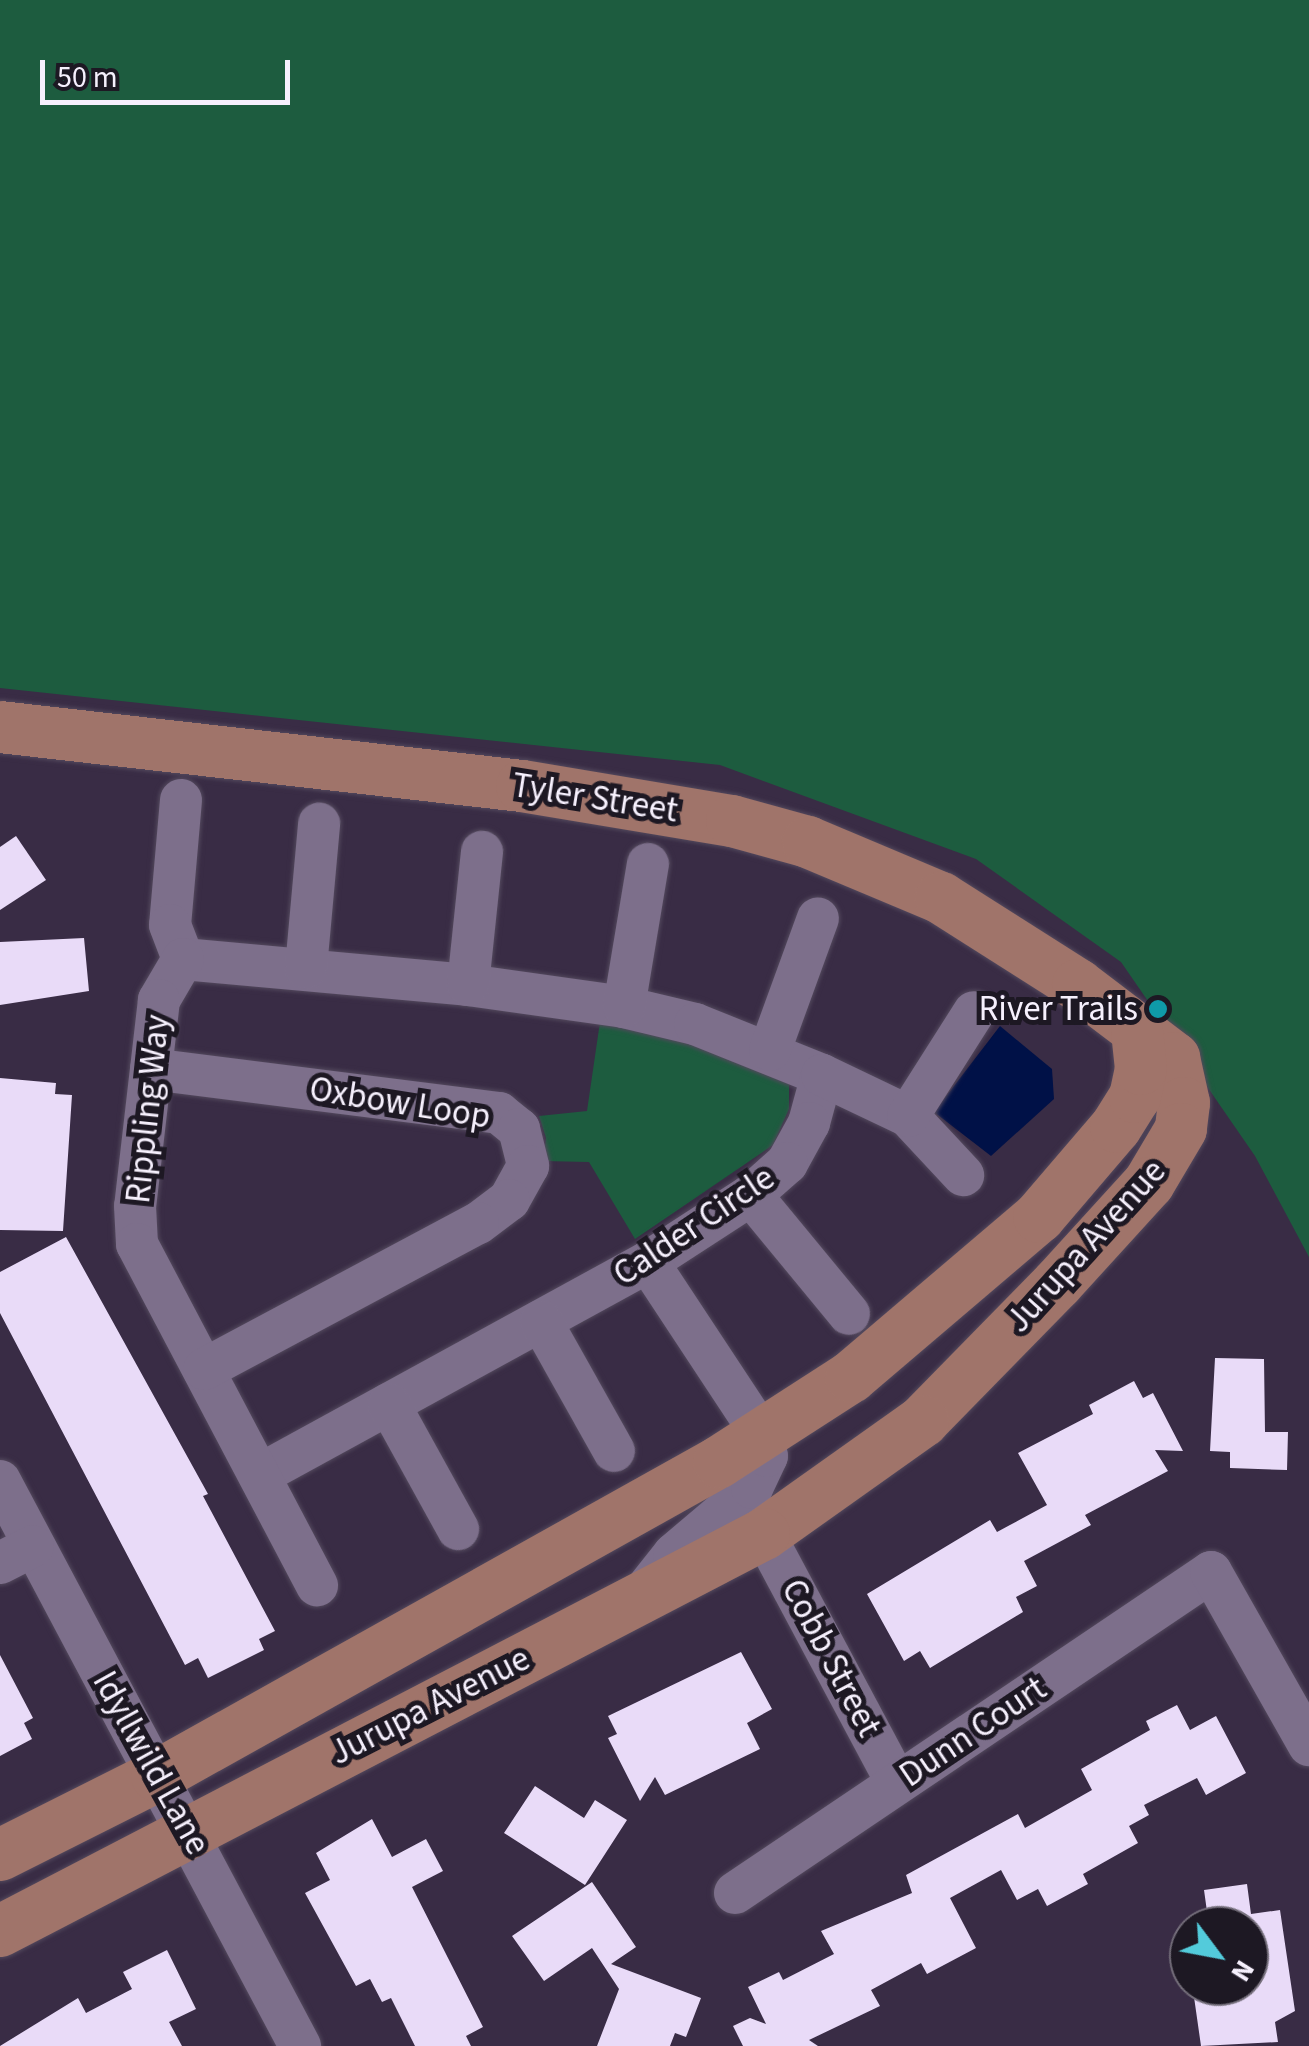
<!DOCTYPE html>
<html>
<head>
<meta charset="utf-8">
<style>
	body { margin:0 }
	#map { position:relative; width:1309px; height:2046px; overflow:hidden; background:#392c45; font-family:"Source Sans 3",sans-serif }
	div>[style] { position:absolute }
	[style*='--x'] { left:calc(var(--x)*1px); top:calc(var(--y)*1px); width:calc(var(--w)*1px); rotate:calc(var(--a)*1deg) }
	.green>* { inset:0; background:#1d5c3f }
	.water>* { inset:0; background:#001147 }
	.building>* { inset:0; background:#e9dbf8 }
	.roads { filter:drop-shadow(0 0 2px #53495d) drop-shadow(0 0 2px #53495d) }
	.minor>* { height:42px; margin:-21px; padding:0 21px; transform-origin:21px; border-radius:21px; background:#7d6f8b }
	.major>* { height:52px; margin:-26px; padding:0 26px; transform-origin:26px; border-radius:26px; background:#a0746a }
	.dots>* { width:28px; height:28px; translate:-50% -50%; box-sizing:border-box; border:5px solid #1d1823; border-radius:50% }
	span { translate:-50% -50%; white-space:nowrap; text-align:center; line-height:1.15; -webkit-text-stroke:10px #1d1823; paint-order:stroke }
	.street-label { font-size:35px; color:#f6f0fd }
	.poi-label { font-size:35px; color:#f6f0fd }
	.right { translate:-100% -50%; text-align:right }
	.north { position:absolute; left:1169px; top:1906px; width:100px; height:100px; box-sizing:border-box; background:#1d1823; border:2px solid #746e7a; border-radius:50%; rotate:122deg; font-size:28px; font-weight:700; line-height:40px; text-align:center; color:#f6f0fd }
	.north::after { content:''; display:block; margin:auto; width:35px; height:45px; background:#53cbdb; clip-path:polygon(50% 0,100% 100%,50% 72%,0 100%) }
	.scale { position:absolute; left:40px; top:60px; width:250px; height:45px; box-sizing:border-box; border:5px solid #f6f0fd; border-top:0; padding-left:12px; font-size:30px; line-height:35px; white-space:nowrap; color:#f6f0fd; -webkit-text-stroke:8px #1d1823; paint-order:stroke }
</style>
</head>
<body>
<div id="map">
	<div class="green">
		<div style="clip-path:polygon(0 0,1309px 0,1309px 1257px,1255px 1156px,1121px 962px,976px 859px,720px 765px,0 688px)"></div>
		<div style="clip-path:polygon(601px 1015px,712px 1048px,789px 1080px,789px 1109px,773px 1145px,635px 1239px,589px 1162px,543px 1161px,546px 1138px,539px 1116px,587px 1111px)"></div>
	</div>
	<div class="water">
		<div style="clip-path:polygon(1000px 1026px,1052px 1069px,1054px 1099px,991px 1156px,934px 1112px)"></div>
	</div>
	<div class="building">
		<div style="clip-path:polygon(16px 836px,46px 880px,0 910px,0 847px)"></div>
		<div style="clip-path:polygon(84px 938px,89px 991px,0 1005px,0 942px)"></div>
		<div style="clip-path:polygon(0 1078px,56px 1083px,55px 1094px,72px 1095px,63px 1231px,0 1230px)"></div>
		<div style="clip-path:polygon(66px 1237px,208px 1494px,203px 1496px,275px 1631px,259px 1639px,264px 1650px,208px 1678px,198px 1658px,185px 1665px,0 1313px,0 1272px)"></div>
		<div style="clip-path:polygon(1215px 1358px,1264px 1359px,1265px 1432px,1288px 1432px,1287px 1470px,1230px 1468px,1230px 1452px,1210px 1451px)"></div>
		<div style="clip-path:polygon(1134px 1381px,1143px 1398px,1153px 1393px,1183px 1451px,1155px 1450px,1168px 1471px,1085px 1515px,1091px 1525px,1024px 1561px,1037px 1586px,1016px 1597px,1023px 1612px,930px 1668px,920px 1651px,904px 1661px,867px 1594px,990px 1520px,997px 1532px,1047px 1505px,1018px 1453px,1093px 1414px,1089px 1405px)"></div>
		<div style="clip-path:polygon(741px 1652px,772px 1709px,747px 1723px,760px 1749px,665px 1795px,655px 1777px,640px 1801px,608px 1738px,617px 1734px,608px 1716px)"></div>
		<div style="clip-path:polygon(0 1655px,33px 1718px,24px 1723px,32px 1739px,0 1756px)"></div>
		<div style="clip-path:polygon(1177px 1705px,1190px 1730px,1216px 1716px,1246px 1773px,1206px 1795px,1197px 1778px,1144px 1805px,1149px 1815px,1129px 1826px,1138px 1843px,1083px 1874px,1088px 1884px,1047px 1906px,1038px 1889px,1017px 1900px,1001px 1870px,950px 1898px,976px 1948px,927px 1974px,921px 1963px,871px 1990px,880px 2006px,809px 2040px,818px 2046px,743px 2046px,733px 2026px,750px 2018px,766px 2024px,748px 1987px,779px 1972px,783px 1980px,834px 1954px,821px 1931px,912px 1893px,906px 1875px,1018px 1814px,1025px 1828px,1092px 1790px,1081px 1769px,1150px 1730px,1146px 1721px)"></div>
		<div style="clip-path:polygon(535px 1786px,584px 1818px,595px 1800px,627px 1820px,585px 1885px,504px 1833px)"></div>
		<div style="clip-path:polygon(372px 1819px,392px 1857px,426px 1839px,443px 1871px,412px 1887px,483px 2027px,466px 2036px,471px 2046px,415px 2046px,391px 1998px,382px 2002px,370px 1979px,356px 1986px,305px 1893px,330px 1880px,316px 1853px)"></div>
		<div style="clip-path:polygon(592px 1882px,636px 1947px,611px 1964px,701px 1998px,686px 2037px,675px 2033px,670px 2046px,597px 2046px,619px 1989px,592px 1948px,544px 1981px,512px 1936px)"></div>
		<div style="clip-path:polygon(1247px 1884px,1251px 1914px,1280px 1910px,1295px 2011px,1275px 2022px,1278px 2042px,1201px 2046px,1194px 1997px,1251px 1989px,1249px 1926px,1209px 1926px,1204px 1890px)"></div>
		<div style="clip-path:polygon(167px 1950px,196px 2009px,169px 2022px,182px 2046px,0 2046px,78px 1998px,86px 2013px,132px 1989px,123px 1972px)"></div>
	</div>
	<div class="roads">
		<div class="minor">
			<div style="--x:181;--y:800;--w:125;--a:95"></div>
			<div style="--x:170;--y:925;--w:36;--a:69"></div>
			<div style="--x:183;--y:959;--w:286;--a:5.2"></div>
			<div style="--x:468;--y:985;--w:158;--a:8"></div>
			<div style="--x:624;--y:1007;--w:73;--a:13.5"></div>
			<div style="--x:695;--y:1024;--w:137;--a:21.9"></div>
			<div style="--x:822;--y:1075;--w:50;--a:105.2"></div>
			<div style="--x:809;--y:1123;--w:46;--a:118.8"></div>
			<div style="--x:787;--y:1163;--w:48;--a:138.4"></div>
			<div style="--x:751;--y:1195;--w:123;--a:147"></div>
			<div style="--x:648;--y:1262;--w:443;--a:151.3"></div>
			<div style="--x:183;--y:959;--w:48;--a:120.3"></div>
			<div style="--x:159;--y:1000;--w:207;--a:96.6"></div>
			<div style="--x:135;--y:1206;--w:38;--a:87"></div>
			<div style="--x:137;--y:1244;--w:386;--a:62.2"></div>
			<div style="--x:306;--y:968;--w:145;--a:-84.8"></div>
			<div style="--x:468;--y:985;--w:134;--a:-84"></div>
			<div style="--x:624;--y:1007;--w:145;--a:-80.5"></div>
			<div style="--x:770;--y:1050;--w:140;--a:-70"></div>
			<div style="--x:151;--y:1069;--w:351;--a:7.2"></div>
			<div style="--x:499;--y:1113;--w:26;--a:39"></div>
			<div style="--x:519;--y:1129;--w:38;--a:76"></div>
			<div style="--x:528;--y:1166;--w:39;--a:119"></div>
			<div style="--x:509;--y:1200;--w:39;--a:143"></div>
			<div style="--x:478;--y:1223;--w:310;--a:151.9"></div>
			<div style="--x:822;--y:1075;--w:95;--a:25.5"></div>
			<div style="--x:908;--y:1116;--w:81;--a:47"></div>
			<div style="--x:908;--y:1116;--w:123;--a:-57.6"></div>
			<div style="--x:751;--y:1195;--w:154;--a:50.5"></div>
			<div style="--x:541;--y:1321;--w:149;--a:60.7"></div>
			<div style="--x:389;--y:1404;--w:143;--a:61.1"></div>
			<div style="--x:0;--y:1481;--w:640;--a:62.03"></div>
			<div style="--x:764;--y:1534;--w:282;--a:61.9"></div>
			<div style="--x:0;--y:1563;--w:37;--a:-27"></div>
			<div style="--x:647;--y:1588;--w:43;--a:-51.5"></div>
			<div style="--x:674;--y:1554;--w:102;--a:-40.2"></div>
			<div style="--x:752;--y:1488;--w:35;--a:-65"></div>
			<div style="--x:767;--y:1456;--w:22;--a:-103"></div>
			<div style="--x:762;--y:1435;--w:207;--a:-123.4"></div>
			<div style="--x:735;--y:1893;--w:574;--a:-33.99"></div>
			<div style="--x:1211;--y:1572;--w:199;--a:60.5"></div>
		</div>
		<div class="major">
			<div style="--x:0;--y:727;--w:525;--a:6.45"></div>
			<div style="--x:522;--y:786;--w:213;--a:9.5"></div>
			<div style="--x:732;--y:821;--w:79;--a:15.4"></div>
			<div style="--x:808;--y:842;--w:144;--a:22.8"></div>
			<div style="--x:941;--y:898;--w:162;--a:32.4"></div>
			<div style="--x:1078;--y:985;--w:121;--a:37.2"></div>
			<div style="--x:1174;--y:1058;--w:46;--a:77.5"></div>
			<div style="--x:1184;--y:1103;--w:26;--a:97"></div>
			<div style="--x:1181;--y:1129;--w:63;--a:120.7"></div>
			<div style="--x:1149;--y:1183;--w:137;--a:132.3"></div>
			<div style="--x:1057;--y:1284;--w:192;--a:134.4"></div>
			<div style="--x:923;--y:1421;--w:195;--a:144.6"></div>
			<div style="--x:764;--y:1534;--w:861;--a:152.54"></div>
			<div style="--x:0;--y:1855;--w:176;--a:-26.7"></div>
			<div style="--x:157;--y:1776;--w:644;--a:-29.19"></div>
			<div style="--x:719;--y:1462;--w:157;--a:-32.8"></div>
			<div style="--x:851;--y:1377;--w:247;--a:-40.4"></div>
			<div style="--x:1039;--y:1217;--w:118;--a:-49.5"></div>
			<div style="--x:1116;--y:1127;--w:36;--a:-58"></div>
			<div style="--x:1135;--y:1097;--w:29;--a:-78"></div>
			<div style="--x:1141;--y:1069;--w:38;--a:-96"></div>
		</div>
	</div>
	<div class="dots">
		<div style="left:1158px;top:1009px;background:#0f9aa8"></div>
	</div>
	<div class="street-label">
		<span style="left:595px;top:798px;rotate:9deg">Tyler Street</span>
		<span style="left:400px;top:1103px;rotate:9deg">Oxbow Loop</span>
		<span style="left:148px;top:1109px;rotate:-84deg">Rippling Way</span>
		<span style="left:694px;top:1226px;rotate:-34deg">Calder Circle</span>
		<span style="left:1086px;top:1246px;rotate:-48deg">Jurupa Avenue</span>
		<span style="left:831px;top:1658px;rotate:62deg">Cobb Street</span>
		<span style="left:430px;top:1706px;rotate:-27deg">Jurupa Avenue</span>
		<span style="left:973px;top:1732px;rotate:-34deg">Dunn Court</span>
		<span style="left:151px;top:1763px;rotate:61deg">Idyllwild Lane</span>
	</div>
	<div class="poi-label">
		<span class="right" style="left:1138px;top:1009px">River Trails</span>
	</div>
	<div class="north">N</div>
	<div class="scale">50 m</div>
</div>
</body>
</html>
